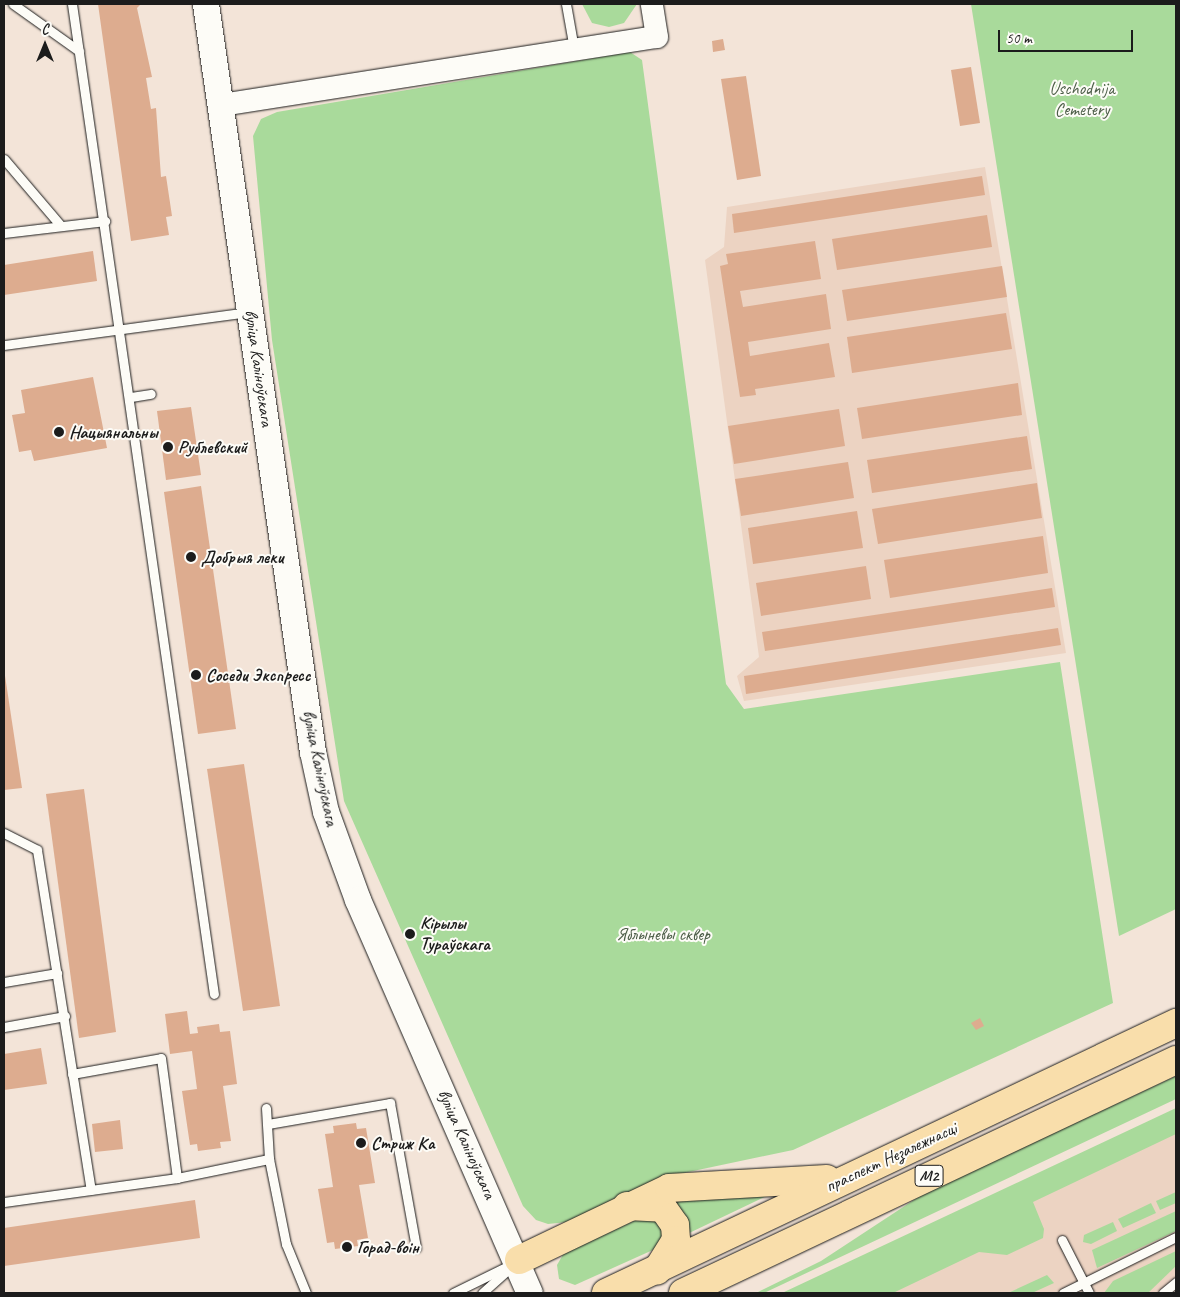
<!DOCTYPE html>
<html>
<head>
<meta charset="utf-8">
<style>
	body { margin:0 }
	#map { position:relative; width:1180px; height:1297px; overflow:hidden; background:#f3e4d8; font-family:Caveat,sans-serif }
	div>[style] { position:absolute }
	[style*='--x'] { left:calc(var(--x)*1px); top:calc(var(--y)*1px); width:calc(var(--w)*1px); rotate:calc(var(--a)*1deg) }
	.built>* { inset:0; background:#ecd3c2 }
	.green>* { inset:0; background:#a9da9b }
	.building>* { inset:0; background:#ddac8f }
	.roads { filter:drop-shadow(0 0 1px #1c1c1c) drop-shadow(0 0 1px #1c1c1c) }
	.service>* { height:9px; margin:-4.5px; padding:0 4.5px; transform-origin:4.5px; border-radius:4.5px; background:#fdfcf7 }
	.tertiary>* { height:22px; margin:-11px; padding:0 11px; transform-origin:11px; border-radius:11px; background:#fdfcf7 }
	.secondary>* { height:26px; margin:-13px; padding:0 13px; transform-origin:13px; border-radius:13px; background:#fdfcf7 }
	.primary>* { height:28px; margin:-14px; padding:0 14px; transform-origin:14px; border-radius:14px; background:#f9deab }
	.dots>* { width:14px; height:14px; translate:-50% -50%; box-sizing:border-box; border:2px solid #fdfcf7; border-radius:50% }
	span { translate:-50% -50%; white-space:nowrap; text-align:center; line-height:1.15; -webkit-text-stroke:4px #fdfcf7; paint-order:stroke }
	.shield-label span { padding:1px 4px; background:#fdfcf7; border:1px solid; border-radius:4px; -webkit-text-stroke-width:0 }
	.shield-label { font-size:16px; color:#1c1c1c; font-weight:700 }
	.park-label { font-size:18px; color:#4d5e48 }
	.street-label { font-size:18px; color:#1c1c1c }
	.poi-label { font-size:18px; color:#1c1c1c; font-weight:700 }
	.left { translate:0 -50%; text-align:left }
	.frame { position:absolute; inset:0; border:5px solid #1c1c1c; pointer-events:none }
	.north { position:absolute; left:20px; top:20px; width:50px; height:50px; -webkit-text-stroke:4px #fdfcf7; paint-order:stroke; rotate:0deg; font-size:14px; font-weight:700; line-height:20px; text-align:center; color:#1c1c1c }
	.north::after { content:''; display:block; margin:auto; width:18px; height:22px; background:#1c1c1c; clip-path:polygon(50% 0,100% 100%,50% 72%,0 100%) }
	.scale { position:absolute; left:998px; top:30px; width:135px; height:22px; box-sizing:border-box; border:2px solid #1c1c1c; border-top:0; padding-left:6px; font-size:15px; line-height:18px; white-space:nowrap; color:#1c1c1c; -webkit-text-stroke:4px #fdfcf7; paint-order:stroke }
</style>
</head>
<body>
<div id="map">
	<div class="built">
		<div style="clip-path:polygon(985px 167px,1066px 653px,744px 701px,737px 676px,759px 657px,705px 260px,724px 247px,727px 207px)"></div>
		<div style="clip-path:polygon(1176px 1121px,1176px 1293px,820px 1293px)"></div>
	</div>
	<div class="green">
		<div style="clip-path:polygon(582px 4px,637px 4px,624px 23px,609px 27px,592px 23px)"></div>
		<div style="clip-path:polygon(971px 4px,1176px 4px,1176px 909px,1119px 936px)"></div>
		<div style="clip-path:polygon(630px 52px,642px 60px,726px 684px,744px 709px,1060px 662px,1113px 1003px,793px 1150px,660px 1178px,567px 1222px,548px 1224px,536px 1220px,523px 1206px,344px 801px,272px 340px,253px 136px,261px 119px,277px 112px)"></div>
		<div style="clip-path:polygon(1176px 1076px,1176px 1099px,764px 1293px,756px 1293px,821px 1261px,923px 1194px)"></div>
		<div style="clip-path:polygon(1176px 1108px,1176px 1134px,1033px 1202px,1044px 1229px,1043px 1238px,1007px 1255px,979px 1252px,893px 1293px,782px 1293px)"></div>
		<div style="clip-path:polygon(1176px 1192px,1176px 1203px,1160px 1210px,1156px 1201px)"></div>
		<div style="clip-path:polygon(771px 1194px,685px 1235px,665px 1202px)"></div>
		<div style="clip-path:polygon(1151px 1203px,1156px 1213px,1123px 1228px,1118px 1219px)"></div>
		<div style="clip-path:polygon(1176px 1211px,1176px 1231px,1097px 1268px,1092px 1250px)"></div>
		<div style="clip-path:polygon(649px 1214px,662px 1216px,664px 1245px,575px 1285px,559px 1279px,557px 1265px,564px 1253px)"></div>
		<div style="clip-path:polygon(1113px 1222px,1117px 1231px,1091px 1244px,1083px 1242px,1084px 1235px)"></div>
		<div style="clip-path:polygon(1176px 1251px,1176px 1266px,1148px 1293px,1104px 1293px,1113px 1281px)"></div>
		<div style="clip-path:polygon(1047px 1275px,1054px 1283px,1032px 1293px,1008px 1293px)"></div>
	</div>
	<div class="building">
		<div style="clip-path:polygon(98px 4px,141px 4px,137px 8px,152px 77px,146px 78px,151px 109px,156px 108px,161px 177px,166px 176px,172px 216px,166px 217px,169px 235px,131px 241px)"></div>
		<div style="clip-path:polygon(723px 39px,725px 50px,713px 52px,712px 41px)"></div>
		<div style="clip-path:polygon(971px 67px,980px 123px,960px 126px,951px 70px)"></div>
		<div style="clip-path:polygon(746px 76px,761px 176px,737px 180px,721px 79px)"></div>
		<div style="clip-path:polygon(982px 176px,985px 195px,734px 233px,732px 214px)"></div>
		<div style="clip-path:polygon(987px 215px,992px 247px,837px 270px,832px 239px)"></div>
		<div style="clip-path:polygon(815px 241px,821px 279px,740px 291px,743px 307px,826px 294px,831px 329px,748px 342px,750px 356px,829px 343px,835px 377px,755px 389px,756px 395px,740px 397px,720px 266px,728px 264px,726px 254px)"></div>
		<div style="clip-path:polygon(93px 251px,97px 281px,4px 295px,4px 265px)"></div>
		<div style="clip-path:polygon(1002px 266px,1007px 297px,847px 321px,842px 290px)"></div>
		<div style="clip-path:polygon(1006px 313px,1012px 349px,852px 373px,847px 337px)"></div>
		<div style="clip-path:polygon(93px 377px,107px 448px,34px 461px,31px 450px,19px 452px,12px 415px,25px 413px,21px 390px)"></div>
		<div style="clip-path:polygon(1018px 383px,1022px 415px,862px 439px,857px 408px)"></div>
		<div style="clip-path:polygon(191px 407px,201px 475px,166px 480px,157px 411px)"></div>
		<div style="clip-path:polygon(839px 409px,845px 446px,734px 464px,728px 426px)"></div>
		<div style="clip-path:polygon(1027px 436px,1032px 469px,872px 493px,867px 460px)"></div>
		<div style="clip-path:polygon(848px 462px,854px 498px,741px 516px,735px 479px)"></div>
		<div style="clip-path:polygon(1037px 483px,1042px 518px,878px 544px,872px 509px)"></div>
		<div style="clip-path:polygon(201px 486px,236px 729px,198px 734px,164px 492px)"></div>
		<div style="clip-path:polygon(857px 511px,863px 548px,753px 564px,748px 528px)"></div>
		<div style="clip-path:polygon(1043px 536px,1048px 573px,890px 598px,884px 560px)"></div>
		<div style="clip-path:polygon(866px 566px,871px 599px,761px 616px,756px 583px)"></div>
		<div style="clip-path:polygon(1052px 588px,1055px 607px,765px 651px,762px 632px)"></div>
		<div style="clip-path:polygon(1058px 628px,1061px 645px,746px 694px,744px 676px)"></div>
		<div style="clip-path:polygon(4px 669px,22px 788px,4px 790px)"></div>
		<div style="clip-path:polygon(244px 764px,280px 1006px,243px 1011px,207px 769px)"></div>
		<div style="clip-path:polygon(84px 789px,116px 1032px,79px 1038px,46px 794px)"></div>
		<div style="clip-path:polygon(187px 1011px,190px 1034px,198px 1033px,197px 1027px,219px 1024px,220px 1032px,230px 1031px,237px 1084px,223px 1086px,231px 1141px,220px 1142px,221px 1148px,198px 1151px,197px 1144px,190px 1145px,182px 1091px,197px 1089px,192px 1051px,170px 1054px,165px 1014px)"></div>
		<div style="clip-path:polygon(980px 1018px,984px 1026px,976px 1030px,971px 1023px)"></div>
		<div style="clip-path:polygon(41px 1048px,47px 1084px,4px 1090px,4px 1054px)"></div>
		<div style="clip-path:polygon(120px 1120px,123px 1149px,95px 1152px,92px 1124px)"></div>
		<div style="clip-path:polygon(356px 1123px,357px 1129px,366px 1128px,375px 1183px,359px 1185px,368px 1238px,357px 1240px,358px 1246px,335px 1249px,334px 1242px,327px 1243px,318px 1189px,333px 1187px,325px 1134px,334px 1133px,333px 1126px)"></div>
		<div style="clip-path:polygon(195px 1200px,200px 1238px,4px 1266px,4px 1228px)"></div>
	</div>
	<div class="roads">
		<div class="service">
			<div style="--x:13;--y:4;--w:81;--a:35.5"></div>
			<div style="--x:72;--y:4;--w:1000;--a:81.84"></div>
			<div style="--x:566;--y:4;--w:46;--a:79.9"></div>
			<div style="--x:4;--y:159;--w:88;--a:49.6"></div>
			<div style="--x:4;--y:233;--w:102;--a:-6.8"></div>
			<div style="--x:4;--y:345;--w:246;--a:-7.7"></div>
			<div style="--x:131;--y:397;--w:20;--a:-9"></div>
			<div style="--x:4;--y:833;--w:37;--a:27"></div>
			<div style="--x:37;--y:850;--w:344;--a:81"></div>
			<div style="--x:4;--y:982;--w:54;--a:-9.6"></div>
			<div style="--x:4;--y:1027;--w:62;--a:-10.2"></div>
			<div style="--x:72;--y:1074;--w:90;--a:-10.2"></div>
			<div style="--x:161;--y:1058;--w:121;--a:82.4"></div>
			<div style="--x:266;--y:1108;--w:51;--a:86.6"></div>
			<div style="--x:269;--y:1159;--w:87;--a:78.7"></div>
			<div style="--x:286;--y:1244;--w:53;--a:67.8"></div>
			<div style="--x:268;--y:1124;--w:124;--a:-9.8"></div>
			<div style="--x:390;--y:1103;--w:147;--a:79.8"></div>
			<div style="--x:4;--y:1202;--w:175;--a:-7.9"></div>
			<div style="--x:177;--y:1178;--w:94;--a:-11.7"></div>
			<div style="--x:1062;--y:1240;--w:59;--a:63"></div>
			<div style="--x:453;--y:1293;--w:68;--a:-26.2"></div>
			<div style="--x:482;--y:1293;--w:38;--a:-42"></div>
			<div style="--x:1063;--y:1293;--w:126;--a:-26.4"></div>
			<div style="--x:1163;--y:1293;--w:17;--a:-40"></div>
		</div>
		<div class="tertiary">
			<div style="--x:222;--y:105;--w:440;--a:-8.9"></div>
			<div style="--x:657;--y:37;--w:33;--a:-99"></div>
		</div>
		<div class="secondary">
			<div style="--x:206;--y:4;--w:756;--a:81.86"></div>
			<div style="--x:313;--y:752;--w:61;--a:77.8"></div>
			<div style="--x:326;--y:812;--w:94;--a:70"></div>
			<div style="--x:358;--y:900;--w:429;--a:66.4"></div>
		</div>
		<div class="primary">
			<div style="--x:627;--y:1206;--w:36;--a:3"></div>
			<div style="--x:663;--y:1208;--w:21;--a:55"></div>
			<div style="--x:675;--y:1225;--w:15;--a:86"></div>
			<div style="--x:676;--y:1240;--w:36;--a:122"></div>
			<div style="--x:519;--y:1260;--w:166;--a:-25.6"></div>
			<div style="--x:669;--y:1188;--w:158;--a:-3.3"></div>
			<div style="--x:606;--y:1293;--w:631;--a:-25.35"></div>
			<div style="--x:683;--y:1293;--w:545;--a:-25.3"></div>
		</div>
	</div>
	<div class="dots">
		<div style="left:59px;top:432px;background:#1c1c1c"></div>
		<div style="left:168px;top:447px;background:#1c1c1c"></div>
		<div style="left:191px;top:557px;background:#1c1c1c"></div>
		<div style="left:196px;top:675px;background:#1c1c1c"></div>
		<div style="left:410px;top:934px;background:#1c1c1c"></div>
		<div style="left:361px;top:1143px;background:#1c1c1c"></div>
		<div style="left:347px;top:1247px;background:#1c1c1c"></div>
	</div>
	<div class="shield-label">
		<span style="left:929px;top:1176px">М2</span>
	</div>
	<div class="park-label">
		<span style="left:1082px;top:99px">Uschodnija<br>Cemetery</span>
		<span style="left:663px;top:934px">Яблыневы сквер</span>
	</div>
	<div class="street-label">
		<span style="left:259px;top:368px;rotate:82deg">вуліца Каліноўскага</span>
		<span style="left:320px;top:768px;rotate:78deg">вуліца Каліноўскага</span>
		<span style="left:467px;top:1144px;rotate:66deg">вуліца Каліноўскага</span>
		<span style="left:891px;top:1157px;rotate:-25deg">праспект Незалежнасці</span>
	</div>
	<div class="poi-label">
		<span class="left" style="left:69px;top:432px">Нацыянальны</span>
		<span class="left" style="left:178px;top:447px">Рублевский</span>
		<span class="left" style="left:201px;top:557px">Добрыя леки</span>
		<span class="left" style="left:206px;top:675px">Соседи Экспресс</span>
		<span class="left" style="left:420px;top:934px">Кірылы<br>Тураўскага</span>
		<span class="left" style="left:371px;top:1143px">Стриж Ка</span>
		<span class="left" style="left:357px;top:1247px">Горад-воін</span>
	</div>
	<div class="frame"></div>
	<div class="north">С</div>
	<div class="scale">50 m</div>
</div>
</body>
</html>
